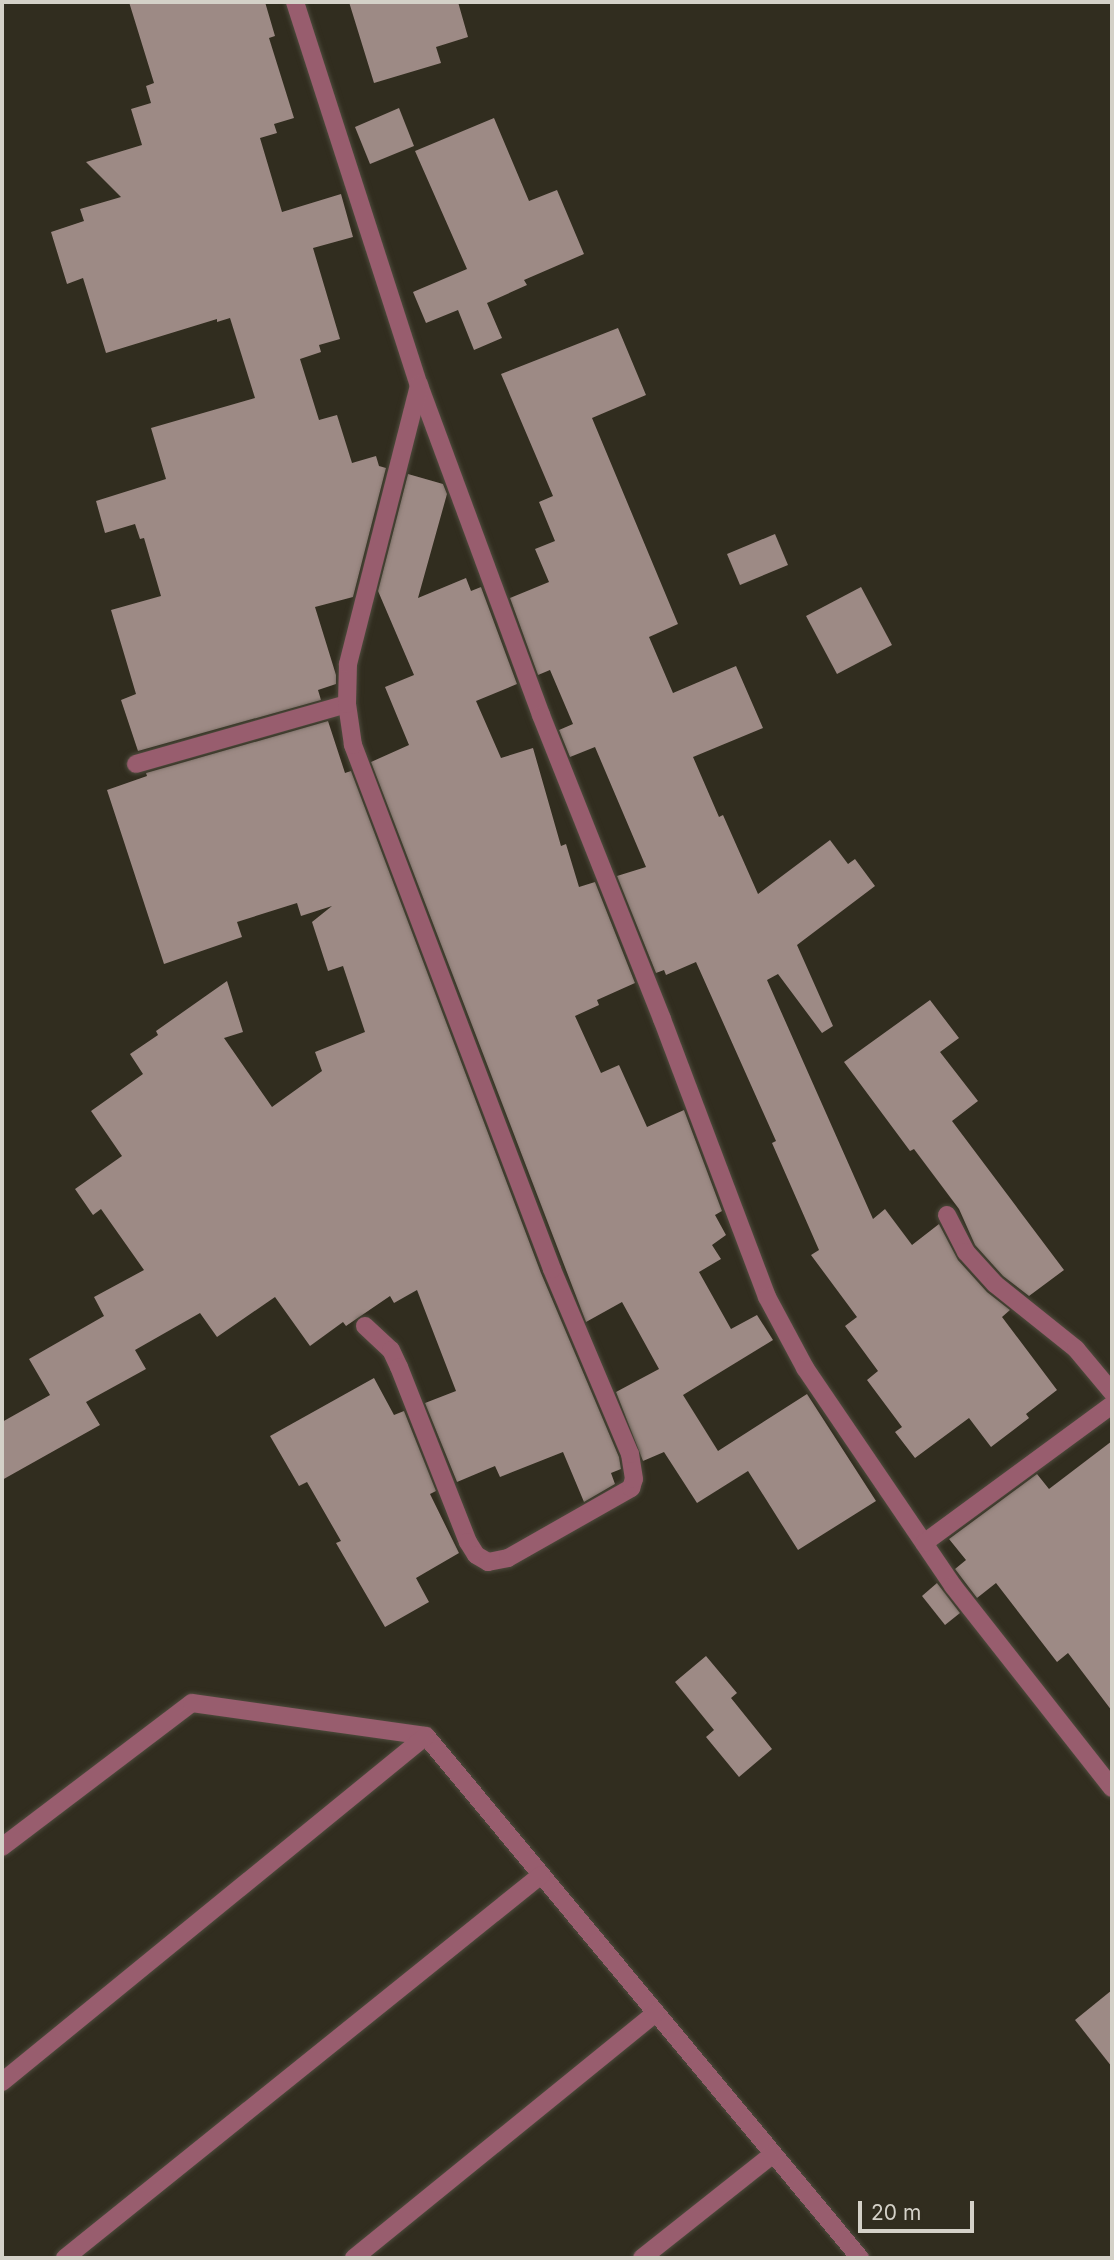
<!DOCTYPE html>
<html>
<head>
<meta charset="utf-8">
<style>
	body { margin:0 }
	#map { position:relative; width:1114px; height:2260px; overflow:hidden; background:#312d1f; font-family:Inter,sans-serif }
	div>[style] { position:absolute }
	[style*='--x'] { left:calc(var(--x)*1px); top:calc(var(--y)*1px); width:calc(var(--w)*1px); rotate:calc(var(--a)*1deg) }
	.building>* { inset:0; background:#9d8a85 }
	.roads { filter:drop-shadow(0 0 2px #4e4b3d) drop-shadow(0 0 2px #4e4b3d) }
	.minor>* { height:18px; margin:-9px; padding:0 9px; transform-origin:9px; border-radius:9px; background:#985d6e }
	span { translate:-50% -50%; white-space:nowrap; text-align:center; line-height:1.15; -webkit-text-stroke:7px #312d1f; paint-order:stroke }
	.frame { position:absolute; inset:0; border:4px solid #d4d1c8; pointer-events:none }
	.scale { position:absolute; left:858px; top:2201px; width:116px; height:32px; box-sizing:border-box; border:4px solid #d4d1c8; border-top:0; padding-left:9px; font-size:21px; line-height:24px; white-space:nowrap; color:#d4d1c8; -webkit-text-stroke:5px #312d1f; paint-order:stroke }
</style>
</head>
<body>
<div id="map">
	<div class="building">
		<div style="clip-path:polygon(129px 2px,265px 2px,275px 36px,269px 38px,294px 118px,274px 124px,277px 133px,260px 138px,282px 212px,341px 194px,353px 237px,313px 248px,340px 339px,319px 345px,321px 352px,300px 359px,319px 420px,337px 415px,352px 463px,376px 456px,379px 466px,386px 468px,353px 597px,315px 607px,336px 675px,336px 684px,318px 690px,321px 700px,138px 751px,121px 700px,136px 694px,111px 610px,161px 596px,144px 538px,140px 539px,135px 524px,105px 533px,96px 501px,166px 479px,151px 428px,255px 398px,230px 318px,217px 322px,217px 319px,106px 353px,83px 278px,67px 284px,51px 232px,84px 221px,80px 209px,121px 197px,86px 162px,142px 145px,131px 109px,151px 103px,146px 86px,154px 83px)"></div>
		<div style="clip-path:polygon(349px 2px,458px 2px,468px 37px,436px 47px,441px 63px,374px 83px)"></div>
		<div style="clip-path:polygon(399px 108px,414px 146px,370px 164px,355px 127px)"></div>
		<div style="clip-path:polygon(494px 118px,529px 201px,557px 190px,584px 254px,524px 280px,527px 285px,487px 303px,502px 338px,474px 350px,458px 310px,426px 323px,413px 292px,467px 269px,415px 151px)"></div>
		<div style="clip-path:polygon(618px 328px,646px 395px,592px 418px,678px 624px,649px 637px,673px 693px,736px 666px,763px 728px,693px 757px,719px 817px,723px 815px,758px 894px,830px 840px,848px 864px,855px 859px,875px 886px,797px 945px,833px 1026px,822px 1033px,778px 974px,767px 980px,873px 1219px,885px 1209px,912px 1245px,939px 1224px,958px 1260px,987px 1292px,1010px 1310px,1002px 1317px,1057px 1390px,1026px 1414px,1029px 1418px,991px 1447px,969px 1418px,915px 1458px,895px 1432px,902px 1427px,867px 1380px,878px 1371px,845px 1326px,857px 1317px,811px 1255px,819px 1250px,772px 1143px,776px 1141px,696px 962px,666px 975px,664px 970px,656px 973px,617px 876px,646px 867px,595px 747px,570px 757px,559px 730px,573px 724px,550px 670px,538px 675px,510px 598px,549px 582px,535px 549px,555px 541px,539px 502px,553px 496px,501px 374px)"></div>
		<div style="clip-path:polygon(408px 474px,443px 484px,447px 494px,418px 598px,466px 578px,471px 591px,481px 587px,517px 684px,476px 701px,501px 758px,533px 748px,561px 846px,566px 844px,579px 887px,595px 882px,635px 983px,597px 1000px,599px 1005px,575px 1016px,601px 1073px,619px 1065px,647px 1127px,684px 1110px,722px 1211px,715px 1215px,726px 1235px,712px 1245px,721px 1259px,699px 1272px,731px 1329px,757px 1315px,773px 1340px,683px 1395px,718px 1451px,807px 1394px,876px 1501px,798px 1550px,748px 1471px,697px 1503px,664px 1452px,643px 1461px,616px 1392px,659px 1369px,622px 1302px,586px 1322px,371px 762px,409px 745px,385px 687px,414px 675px,378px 591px)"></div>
		<div style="clip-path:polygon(775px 534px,788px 565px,740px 585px,727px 554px)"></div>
		<div style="clip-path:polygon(861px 587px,892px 645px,837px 674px,806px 616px)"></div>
		<div style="clip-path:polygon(328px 721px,345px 773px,351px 771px,541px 1273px,619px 1457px,621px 1469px,611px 1473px,615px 1484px,584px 1502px,563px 1452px,500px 1477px,495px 1466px,457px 1482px,425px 1403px,456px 1391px,417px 1290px,394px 1303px,390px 1296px,346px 1326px,343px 1322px,310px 1346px,275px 1297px,217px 1337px,200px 1313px,135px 1350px,146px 1369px,86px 1402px,100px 1425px,2px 1480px,2px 1422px,50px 1395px,29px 1359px,104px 1316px,94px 1297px,144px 1270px,101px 1209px,93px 1215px,75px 1189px,122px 1156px,91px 1111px,143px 1074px,130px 1054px,158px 1035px,156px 1031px,227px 981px,243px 1032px,224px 1038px,272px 1107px,322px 1071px,315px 1052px,365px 1032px,343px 966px,328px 971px,312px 922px,332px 906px,301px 916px,297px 903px,237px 922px,242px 937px,164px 964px,107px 790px,147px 776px,146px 773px)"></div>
		<div style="clip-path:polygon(930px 1000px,959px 1038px,940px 1052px,978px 1101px,952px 1121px,1064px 1270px,1029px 1296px,1003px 1276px,975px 1245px,959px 1209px,914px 1149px,910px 1151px,844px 1062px)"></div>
		<div style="clip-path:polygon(374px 1378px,394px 1415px,404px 1411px,436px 1491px,430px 1494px,459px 1553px,416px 1578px,429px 1602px,385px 1627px,336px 1543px,341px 1541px,307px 1482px,299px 1486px,270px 1436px)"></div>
		<div style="clip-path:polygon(1112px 1441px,1112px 1711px,1068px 1653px,1057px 1662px,996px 1583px,977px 1598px,955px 1569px,966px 1560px,949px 1539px,1037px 1474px,1049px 1489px)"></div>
		<div style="clip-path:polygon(937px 1583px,960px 1613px,945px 1625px,922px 1596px)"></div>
		<div style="clip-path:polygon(706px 1656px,737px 1693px,731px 1698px,772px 1749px,739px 1777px,706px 1737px,714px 1730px,675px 1682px)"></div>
		<div style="clip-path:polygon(1112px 1990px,1112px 2067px,1075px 2020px)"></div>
	</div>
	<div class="roads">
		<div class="minor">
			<div style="--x:295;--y:2;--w:403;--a:72.1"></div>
			<div style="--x:419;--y:385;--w:352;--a:69.7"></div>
			<div style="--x:541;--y:715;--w:327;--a:68.3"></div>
			<div style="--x:662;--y:1019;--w:297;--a:69.3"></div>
			<div style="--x:767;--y:1297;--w:81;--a:61.8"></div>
			<div style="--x:805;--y:1368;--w:263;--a:55.8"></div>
			<div style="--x:953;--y:1586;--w:257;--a:51.8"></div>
			<div style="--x:136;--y:764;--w:219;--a:-15.9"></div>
			<div style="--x:947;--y:1215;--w:42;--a:62.8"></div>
			<div style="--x:966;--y:1252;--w:43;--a:47.8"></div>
			<div style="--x:995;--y:1284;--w:104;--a:38.7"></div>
			<div style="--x:1076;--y:1349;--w:56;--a:50.1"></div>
			<div style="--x:365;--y:1326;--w:35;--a:43"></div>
			<div style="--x:391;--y:1350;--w:19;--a:65"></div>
			<div style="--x:399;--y:1367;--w:188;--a:68.5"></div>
			<div style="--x:468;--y:1542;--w:15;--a:58"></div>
			<div style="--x:476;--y:1555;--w:14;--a:30"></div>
			<div style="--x:488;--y:1562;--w:20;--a:-11"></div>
			<div style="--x:508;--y:1558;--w:142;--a:-29.6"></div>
			<div style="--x:631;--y:1488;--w:9;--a:-72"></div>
			<div style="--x:634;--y:1479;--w:25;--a:-99"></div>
			<div style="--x:630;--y:1454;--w:201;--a:-112.9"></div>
			<div style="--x:552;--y:1269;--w:561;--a:-110.8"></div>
			<div style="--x:353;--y:745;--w:41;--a:-98.3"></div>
			<div style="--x:347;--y:704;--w:40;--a:-88.6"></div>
			<div style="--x:348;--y:664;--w:288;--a:-75.7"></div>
			<div style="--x:924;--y:1543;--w:233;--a:-36.3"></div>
			<div style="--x:2;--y:1847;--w:238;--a:-37.2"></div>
			<div style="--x:192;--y:1703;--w:236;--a:8"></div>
			<div style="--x:426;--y:1736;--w:679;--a:50.26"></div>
			<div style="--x:2;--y:2082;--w:547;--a:-39.22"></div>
			<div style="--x:65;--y:2258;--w:611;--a:-38.82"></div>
			<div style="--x:354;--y:2258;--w:389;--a:-39.1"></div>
			<div style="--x:642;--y:2258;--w:167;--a:-38.4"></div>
		</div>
	</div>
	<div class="frame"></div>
	<div class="scale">20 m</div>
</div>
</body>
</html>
